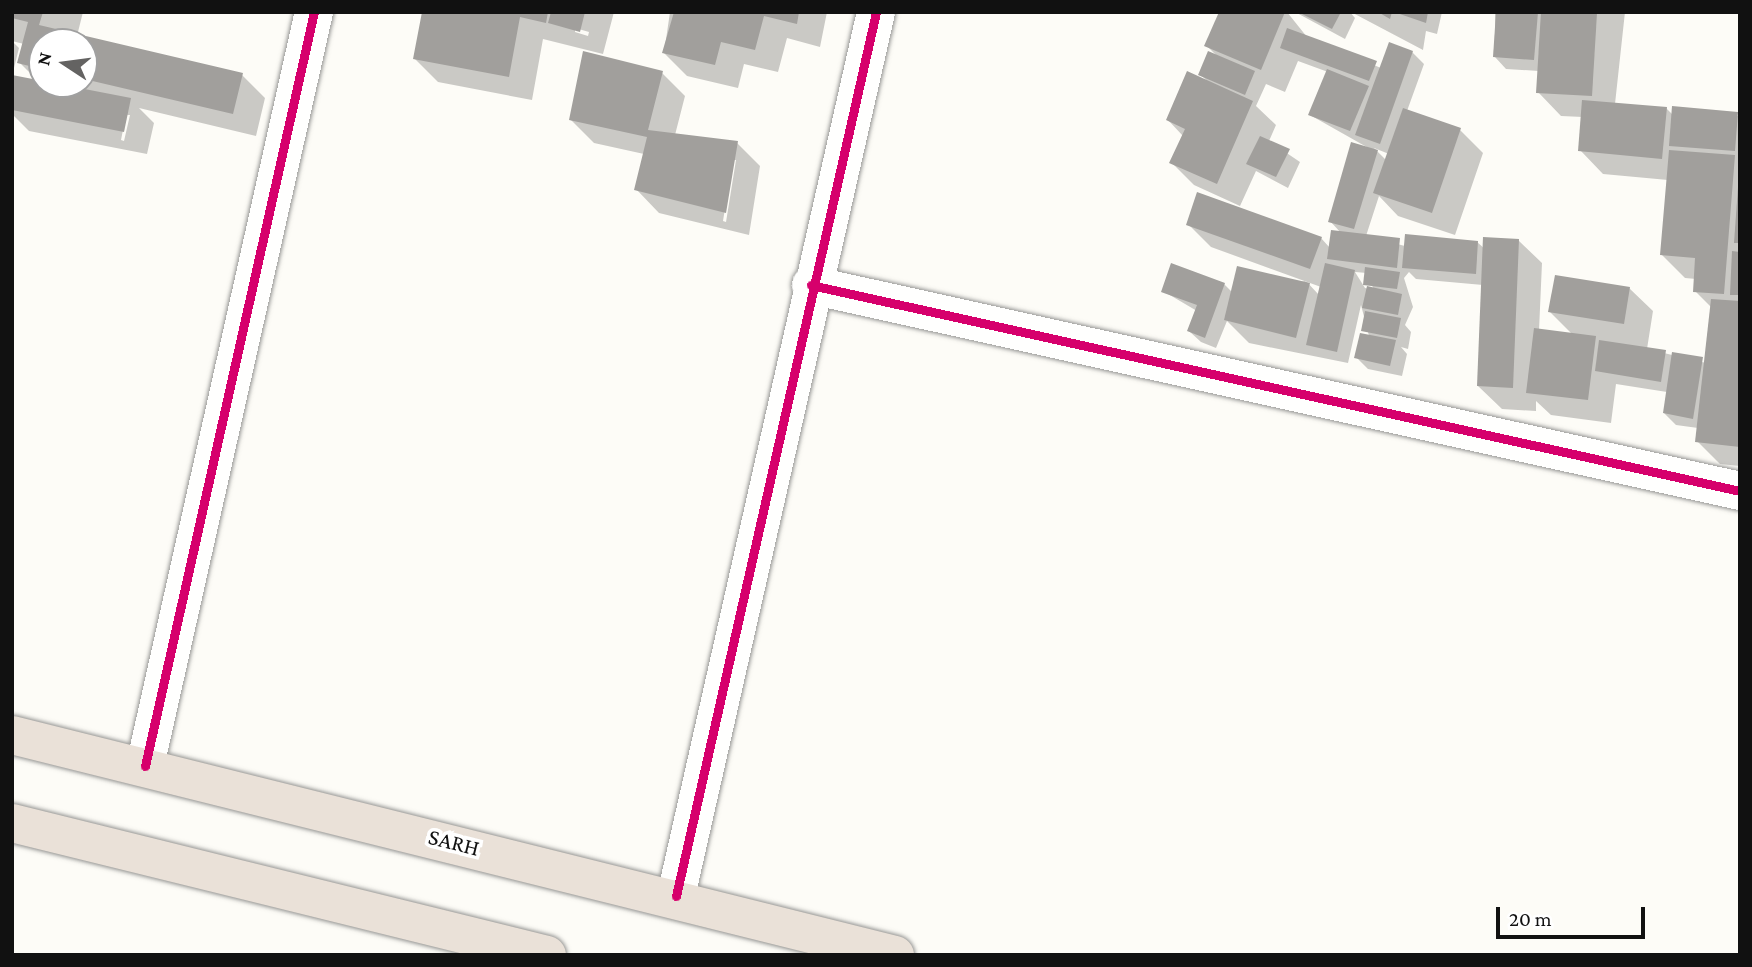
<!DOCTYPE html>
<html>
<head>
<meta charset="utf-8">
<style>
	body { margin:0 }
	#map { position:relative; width:1752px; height:967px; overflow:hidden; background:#fdfcf7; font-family:"Crimson Pro",serif }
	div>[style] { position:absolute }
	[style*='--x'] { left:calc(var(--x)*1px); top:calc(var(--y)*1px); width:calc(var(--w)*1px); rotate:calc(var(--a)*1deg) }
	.shadow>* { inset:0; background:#0003 }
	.building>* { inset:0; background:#a19f9c }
	.roads { filter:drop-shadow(0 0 2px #979795) drop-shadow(0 0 2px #979795) }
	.minor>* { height:38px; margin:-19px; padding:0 19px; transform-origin:19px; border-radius:19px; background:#fffffe }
	.highway>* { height:38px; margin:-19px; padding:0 19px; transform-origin:19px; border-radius:19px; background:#eae1d8 }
	.cycleway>* { height:9px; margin:-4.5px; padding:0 4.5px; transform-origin:4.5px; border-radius:4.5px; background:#d6006c }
	span { translate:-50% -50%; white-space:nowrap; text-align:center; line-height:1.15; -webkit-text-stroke:7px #fff; paint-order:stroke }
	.street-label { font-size:23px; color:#111 }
	.frame { position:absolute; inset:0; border:14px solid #111; pointer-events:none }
	.north { position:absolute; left:28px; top:28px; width:70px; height:70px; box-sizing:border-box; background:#fff; border:2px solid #a0a0a0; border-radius:50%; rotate:283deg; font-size:19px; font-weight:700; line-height:28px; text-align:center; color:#111 }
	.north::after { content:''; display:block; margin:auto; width:24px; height:32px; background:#646362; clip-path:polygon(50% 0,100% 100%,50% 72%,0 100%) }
	.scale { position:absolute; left:1496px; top:907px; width:149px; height:32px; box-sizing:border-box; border:4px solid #111; border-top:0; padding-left:9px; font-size:21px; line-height:24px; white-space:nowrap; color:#111; -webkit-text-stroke:5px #fff; paint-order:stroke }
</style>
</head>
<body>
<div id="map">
	<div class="shadow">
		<div style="clip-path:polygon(evenodd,12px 12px,83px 12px,77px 36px,242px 75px,265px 98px,256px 136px,139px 108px,154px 123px,147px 154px,29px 131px,12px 114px,12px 41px,19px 48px,12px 76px,39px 82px,19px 62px,24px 44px,12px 41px,12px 12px,42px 42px,84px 42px,84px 84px,42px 84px,42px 42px,12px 12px,126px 115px,130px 115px,124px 141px,121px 140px,126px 115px)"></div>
		<div style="clip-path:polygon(evenodd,499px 12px,614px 12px,603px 54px,543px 39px,532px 100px,438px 82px,415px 59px,499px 12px,575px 28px,589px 32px,588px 36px,575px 32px,575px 28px)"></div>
		<div style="clip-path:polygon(670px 12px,827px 12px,820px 47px,787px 38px,778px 72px,744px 64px,738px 88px,687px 76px,664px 53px)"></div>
		<div style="clip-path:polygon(evenodd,1221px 12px,1287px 12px,1307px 37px,1381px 68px,1412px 52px,1424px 64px,1407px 111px,1460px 130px,1483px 153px,1455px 235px,1398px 216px,1379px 196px,1366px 236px,1405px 246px,1477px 242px,1485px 249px,1518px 240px,1542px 263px,1539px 331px,1573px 335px,1550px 312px,1629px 288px,1653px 311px,1647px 349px,1706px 363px,1712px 308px,1695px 291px,1696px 279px,1685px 278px,1662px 255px,1668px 180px,1603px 174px,1580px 150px,1583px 117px,1561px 116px,1538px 92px,1539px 71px,1506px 69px,1495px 57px,1495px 12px,1625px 12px,1615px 104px,1666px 108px,1673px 115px,1740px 116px,1740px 466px,1720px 464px,1697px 441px,1698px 428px,1676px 425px,1664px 413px,1667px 392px,1616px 384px,1611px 423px,1551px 415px,1536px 401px,1536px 411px,1502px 409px,1478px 386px,1483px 285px,1416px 279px,1409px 272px,1404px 278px,1413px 307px,1405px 325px,1411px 332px,1408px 349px,1401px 347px,1407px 354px,1402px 376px,1368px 369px,1356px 357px,1369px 336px,1361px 305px,1348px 363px,1249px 343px,1227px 321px,1216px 348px,1201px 342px,1189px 331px,1197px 311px,1163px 291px,1224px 284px,1233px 293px,1306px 281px,1319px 295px,1321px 287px,1211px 247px,1188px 224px,1321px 238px,1330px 248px,1341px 233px,1330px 221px,1372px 150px,1310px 115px,1328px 72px,1298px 61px,1285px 92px,1266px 84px,1256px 106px,1276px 125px,1269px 141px,1300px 162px,1288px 188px,1256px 171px,1240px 206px,1194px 185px,1171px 162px,1183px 136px,1168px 120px,1208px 82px,1200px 74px,1218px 57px,1207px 46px,1221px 12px,1374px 148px,1389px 154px,1386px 160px,1374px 148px,1221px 12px,1355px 272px,1367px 273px,1374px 290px,1365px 288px,1355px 272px)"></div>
		<div style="clip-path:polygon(1295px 12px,1350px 12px,1355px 18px,1345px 39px)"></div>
		<div style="clip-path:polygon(1351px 12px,1442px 12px,1437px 34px,1426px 31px,1423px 50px)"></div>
		<div style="clip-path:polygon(evenodd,662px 73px,685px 96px,675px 135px,737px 143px,760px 166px,749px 235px,659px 213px,636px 189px,644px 154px,594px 143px,571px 120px,662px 73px,733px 160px,736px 160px,726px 222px,723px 221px,733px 160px)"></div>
	</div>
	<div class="building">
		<div style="clip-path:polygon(12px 12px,43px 12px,39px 25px,243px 73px,233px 114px,84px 79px,84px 42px,42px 42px,42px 69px,17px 63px,28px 22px,12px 18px)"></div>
		<div style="clip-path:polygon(422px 12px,548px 12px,546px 23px,520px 17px,509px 77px,413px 59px)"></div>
		<div style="clip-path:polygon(551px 12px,585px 12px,580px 32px,548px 23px)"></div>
		<div style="clip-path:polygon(674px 12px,799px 12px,797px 24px,764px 16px,755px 50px,721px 42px,715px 65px,662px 53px)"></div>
		<div style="clip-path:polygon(1219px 12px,1285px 12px,1261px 70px,1204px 46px)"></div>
		<div style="clip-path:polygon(1298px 12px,1341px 12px,1332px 29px)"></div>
		<div style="clip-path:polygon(1378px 12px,1392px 12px,1390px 19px)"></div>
		<div style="clip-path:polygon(1394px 12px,1428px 12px,1426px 23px)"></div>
		<div style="clip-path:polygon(1496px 12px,1538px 12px,1534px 60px,1493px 57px)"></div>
		<div style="clip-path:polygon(1541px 12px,1597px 13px,1592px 96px,1536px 93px)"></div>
		<div style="clip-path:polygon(1287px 28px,1377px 61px,1369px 81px,1280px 48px)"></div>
		<div style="clip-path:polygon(1389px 42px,1413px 51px,1380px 144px,1355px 135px)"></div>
		<div style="clip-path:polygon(583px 51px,663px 71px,648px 130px,738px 141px,726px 213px,634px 190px,647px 137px,569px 120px)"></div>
		<div style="clip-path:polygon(1208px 51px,1255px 71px,1245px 95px,1198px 75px)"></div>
		<div style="clip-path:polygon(1327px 69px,1369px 86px,1350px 131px,1308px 115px)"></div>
		<div style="clip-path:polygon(1187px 71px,1253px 101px,1217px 184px,1169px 163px,1185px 129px,1166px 120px)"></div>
		<div style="clip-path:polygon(12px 75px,131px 98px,124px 132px,12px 110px)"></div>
		<div style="clip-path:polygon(1582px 100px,1667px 107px,1662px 159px,1578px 151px)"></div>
		<div style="clip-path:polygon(1672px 106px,1738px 112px,1735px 151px,1669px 146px)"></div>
		<div style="clip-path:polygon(1403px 108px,1461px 128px,1432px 213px,1373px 193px)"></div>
		<div style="clip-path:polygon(1260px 136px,1290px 149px,1276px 177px,1246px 164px)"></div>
		<div style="clip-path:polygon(1351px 142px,1378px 150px,1354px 229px,1328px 222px)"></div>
		<div style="clip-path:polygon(1669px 150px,1735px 155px,1724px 294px,1693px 292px,1695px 258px,1660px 255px)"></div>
		<div style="clip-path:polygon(1738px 187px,1740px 187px,1740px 243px,1734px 243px)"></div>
		<div style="clip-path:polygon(1197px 192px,1322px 237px,1310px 269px,1186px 225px)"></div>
		<div style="clip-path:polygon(1331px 230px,1400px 238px,1397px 268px,1327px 259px)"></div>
		<div style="clip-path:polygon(1405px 234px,1478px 241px,1476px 274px,1402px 268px)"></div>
		<div style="clip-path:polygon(1483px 237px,1519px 239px,1513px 388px,1477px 386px)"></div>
		<div style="clip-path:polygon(1732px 251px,1740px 252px,1740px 295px,1730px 295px)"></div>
		<div style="clip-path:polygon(1171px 263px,1225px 283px,1205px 338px,1187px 331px,1197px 305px,1161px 292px)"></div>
		<div style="clip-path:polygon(1325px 263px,1355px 270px,1337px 352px,1306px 345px)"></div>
		<div style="clip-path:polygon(1237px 266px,1310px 283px,1296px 338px,1224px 320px)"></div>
		<div style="clip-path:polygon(1365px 267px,1400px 272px,1397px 289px,1363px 285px)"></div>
		<div style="clip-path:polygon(1555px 275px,1630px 287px,1624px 324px,1548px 312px)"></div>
		<div style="clip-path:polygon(1367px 286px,1402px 294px,1398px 315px,1362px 308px)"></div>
		<div style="clip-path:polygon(1711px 299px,1740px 301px,1740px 447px,1695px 442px)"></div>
		<div style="clip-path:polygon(1365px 311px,1401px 318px,1397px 338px,1361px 331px)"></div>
		<div style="clip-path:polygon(1534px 328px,1596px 336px,1588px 400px,1526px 393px)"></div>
		<div style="clip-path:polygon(1360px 333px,1396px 340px,1390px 366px,1354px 358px)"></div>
		<div style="clip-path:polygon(1599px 340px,1666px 350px,1661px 382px,1595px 371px)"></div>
		<div style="clip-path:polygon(1672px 352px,1703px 357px,1693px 419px,1663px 413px)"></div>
	</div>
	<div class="roads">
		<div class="minor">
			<div style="--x:811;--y:285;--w:952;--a:12.5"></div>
			<div style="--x:145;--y:766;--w:773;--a:-77.37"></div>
			<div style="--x:676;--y:896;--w:906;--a:-77.25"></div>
		</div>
		<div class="highway">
			<div style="--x:12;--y:735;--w:910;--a:13.99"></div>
			<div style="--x:12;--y:823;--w:551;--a:13.86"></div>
		</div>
	</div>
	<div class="cycleway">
		<div style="--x:811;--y:285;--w:952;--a:12.5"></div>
		<div style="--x:145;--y:766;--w:773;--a:-77.37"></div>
		<div style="--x:676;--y:896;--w:906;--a:-77.25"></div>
	</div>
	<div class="street-label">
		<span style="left:454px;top:842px;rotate:14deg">SARH</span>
	</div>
	<div class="frame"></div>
	<div class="north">N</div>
	<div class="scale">20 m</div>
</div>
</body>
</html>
